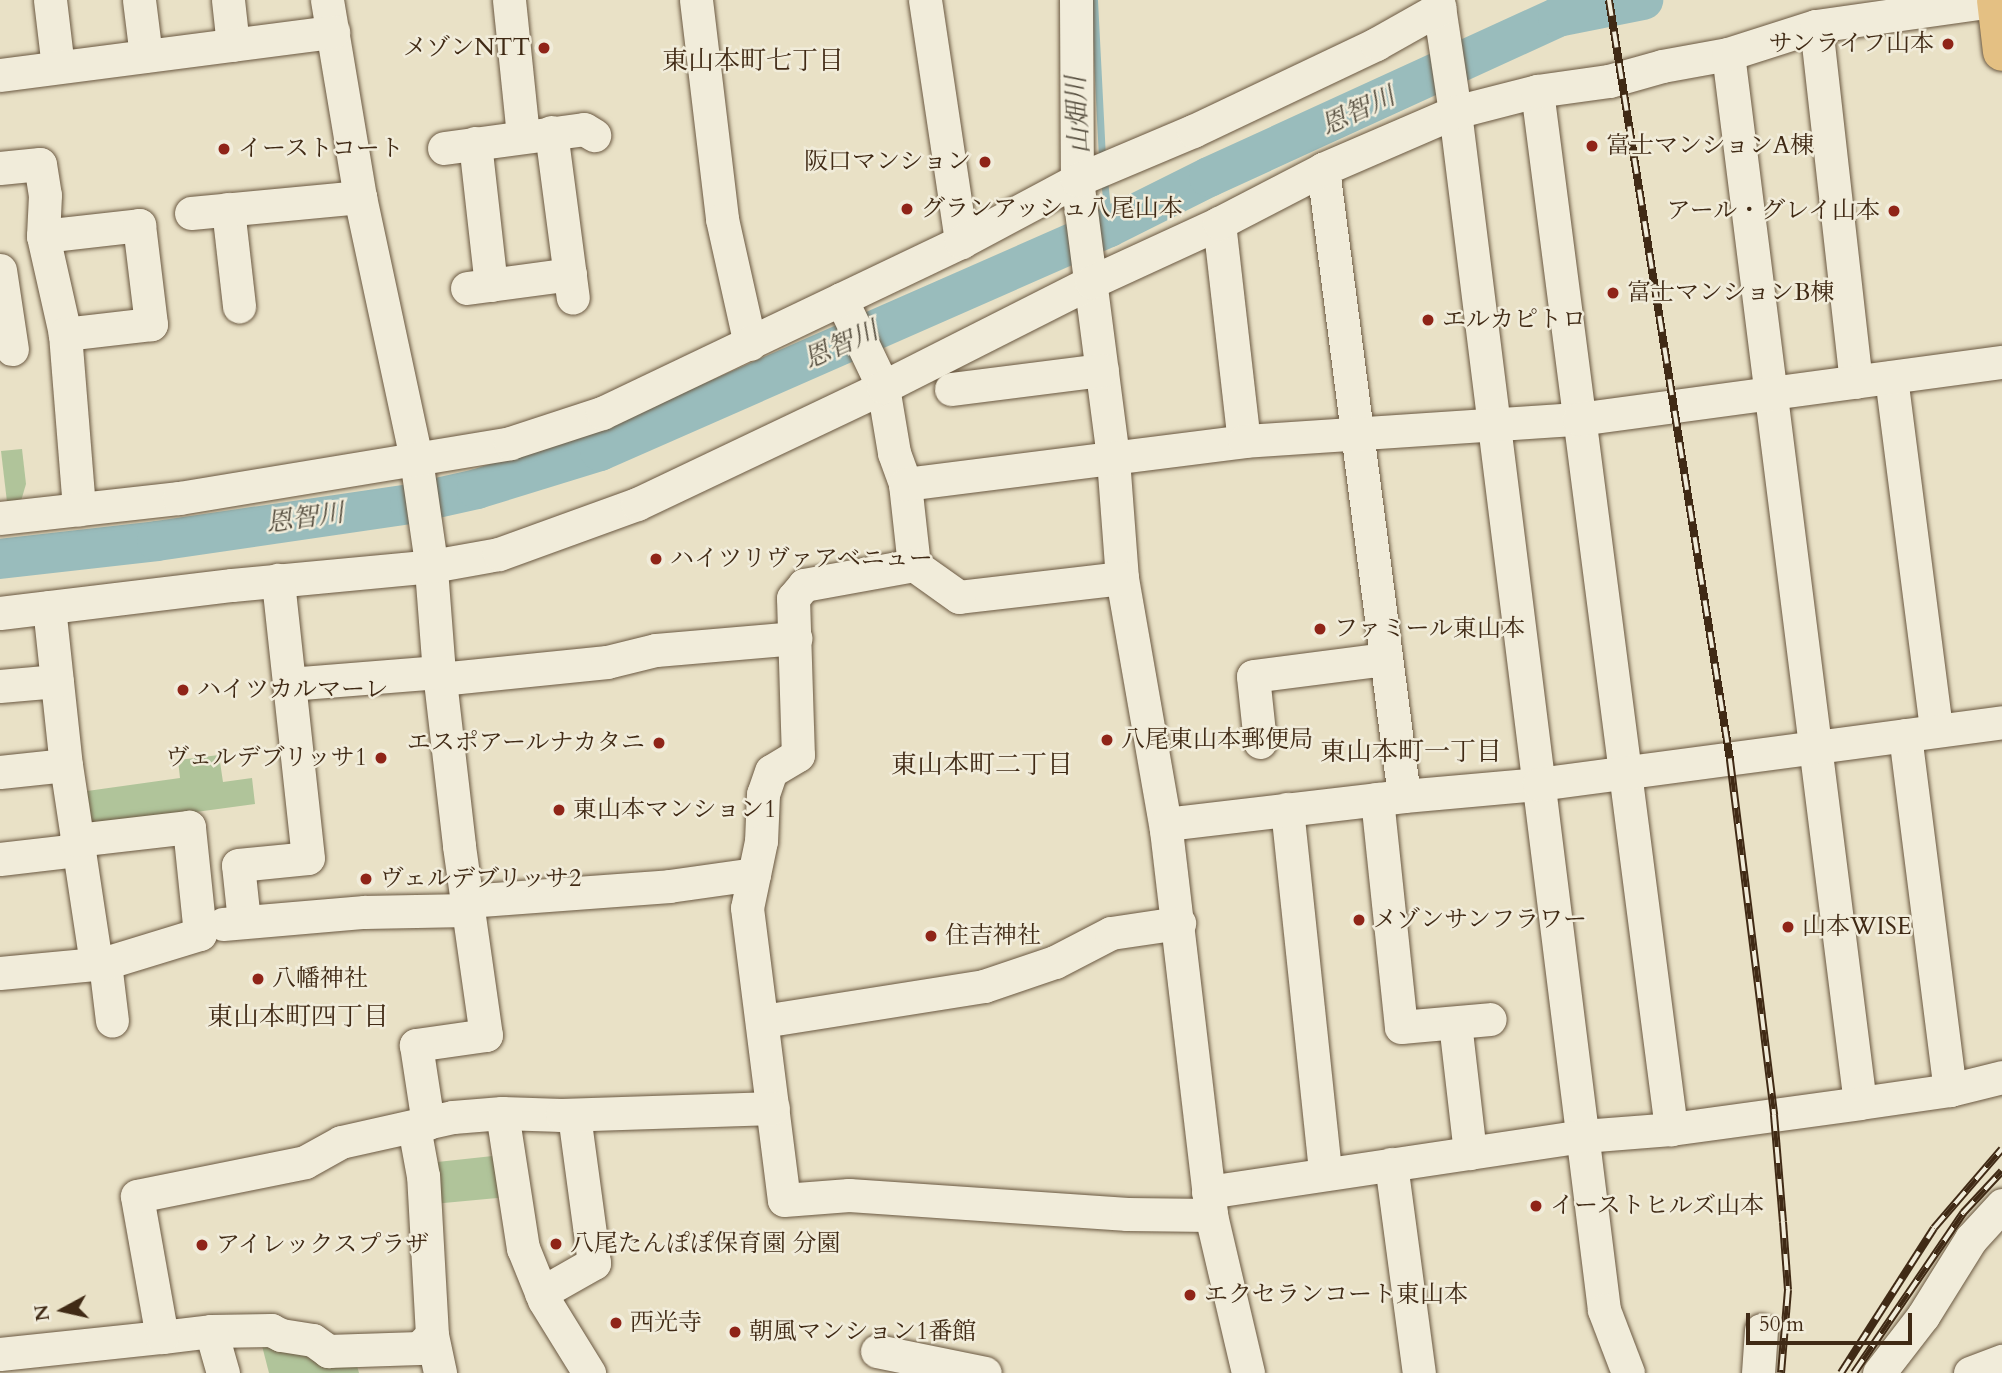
<!DOCTYPE html>
<html>
<head>
<meta charset="utf-8">
<style>
	body { margin:0 }
	#map { position:relative; width:2002px; height:1373px; overflow:hidden; background:#e9e1c6; font-family:Cardo,"Noto Serif JP",serif }
	div>[style] { position:absolute }
	[style*='--x'] { left:calc(var(--x)*1px); top:calc(var(--y)*1px); width:calc(var(--w)*1px); rotate:calc(var(--a)*1deg) }
	.green>* { inset:0; background:#b0c49a }
	.stream>* { height:7px; margin:-3.5px; padding:0 3.5px; transform-origin:3.5px; border-radius:3.5px; background:#99bcbc }
	.river>* { height:40px; margin:-20px; padding:0 20px; transform-origin:20px; border-radius:20px; background:#99bcbc }
	.roads { filter:drop-shadow(0 0 2px #6a5841) drop-shadow(0 0 2px #6a5841) }
	.minor>* { height:33px; margin:-16.5px; padding:0 16.5px; transform-origin:16.5px; border-radius:16.5px; background:#f1ecda }
	.major>* { height:38px; margin:-19px; padding:0 19px; transform-origin:19px; border-radius:19px; background:#e4c083 }
	.rail>* { height:8px; margin-top:-4px; transform-origin:0; background:repeating-linear-gradient(90deg,#f1ecda 0 16px,#402a15 0 32px); box-sizing:border-box; border-block:2px solid #402a15 }
	.dots>* { width:19px; height:19px; translate:-50% -50%; box-sizing:border-box; border:4px solid #f1ecda; border-radius:50% }
	span { translate:-50% -50%; white-space:nowrap; text-align:center; line-height:1.15; -webkit-text-stroke:5px #f1ecda; paint-order:stroke }
	.poi-label { font-size:24px; color:#402a15 }
	.right { translate:-100% -50%; text-align:right }
	.left { translate:0 -50%; text-align:left }
	.neighbourhood-label { font-size:26px; color:#402a15 }
	.water-label { font-size:26px; color:#564e3f; font-style:italic }
	.north { position:absolute; left:28px; top:1275px; width:70px; height:70px; -webkit-text-stroke:5px #f1ecda; paint-order:stroke; rotate:262deg; font-size:19px; font-weight:700; line-height:28px; text-align:center; color:#402a15 }
	.north::after { content:''; display:block; margin:auto; width:24px; height:32px; background:#402a15; clip-path:polygon(50% 0,100% 100%,50% 72%,0 100%) }
	.scale { position:absolute; left:1746px; top:1313px; width:166px; height:32px; box-sizing:border-box; border:4px solid #402a15; border-top:0; padding-left:9px; font-size:21px; line-height:24px; white-space:nowrap; color:#402a15; -webkit-text-stroke:5px #f1ecda; paint-order:stroke }
</style>
</head>
<body>
<div id="map">
	<div class="green">
		<div style="clip-path:polygon(22px 449px,26px 484px,21px 501px,7px 502px,1px 451px)"></div>
		<div style="clip-path:polygon(219px 755px,223px 782px,252px 778px,255px 804px,85px 827px,80px 792px,180px 778px,178px 760px)"></div>
		<div style="clip-path:polygon(502px 1155px,508px 1197px,433px 1204px,428px 1163px)"></div>
		<div style="clip-path:polygon(259px 1334px,354px 1355px,359px 1373px,269px 1373px)"></div>
	</div>
	<div class="stream">
		<div style="--x:1094;--y:0;--w:160;--a:87.1"></div>
		<div style="--x:1104;--y:179;--w:48;--a:84.1"></div>
	</div>
	<div class="river">
		<div style="--x:0;--y:559;--w:158;--a:-6.5"></div>
		<div style="--x:157;--y:541;--w:256;--a:-8.3"></div>
		<div style="--x:410;--y:504;--w:69;--a:-12.6"></div>
		<div style="--x:477;--y:489;--w:129;--a:-17.2"></div>
		<div style="--x:600;--y:451;--w:556;--a:-23.75"></div>
		<div style="--x:1109;--y:227;--w:112;--a:-26.6"></div>
		<div style="--x:1209;--y:177;--w:384;--a:-24.6"></div>
		<div style="--x:1558;--y:17;--w:87;--a:-11.3"></div>
	</div>
	<div class="roads">
		<div class="minor">
			<div style="--x:50;--y:0;--w:67;--a:83.2"></div>
			<div style="--x:139;--y:0;--w:56;--a:82.9"></div>
			<div style="--x:228;--y:0;--w:45;--a:83.7"></div>
			<div style="--x:327;--y:0;--w:200;--a:80.5"></div>
			<div style="--x:360;--y:197;--w:268;--a:77.9"></div>
			<div style="--x:416;--y:459;--w:98;--a:81.8"></div>
			<div style="--x:430;--y:556;--w:116;--a:85.6"></div>
			<div style="--x:439;--y:672;--w:175;--a:83.4"></div>
			<div style="--x:459;--y:846;--w:191;--a:81.9"></div>
			<div style="--x:486;--y:1035;--w:71;--a:171.9"></div>
			<div style="--x:416;--y:1045;--w:79;--a:81.3"></div>
			<div style="--x:509;--y:0;--w:137;--a:84.1"></div>
			<div style="--x:696;--y:0;--w:221;--a:83.2"></div>
			<div style="--x:722;--y:219;--w:128;--a:77.4"></div>
			<div style="--x:925;--y:0;--w:245;--a:81.5"></div>
			<div style="--x:1076;--y:0;--w:180;--a:89.7"></div>
			<div style="--x:1077;--y:180;--w:281;--a:82.6"></div>
			<div style="--x:1113;--y:459;--w:119;--a:85.7"></div>
			<div style="--x:1122;--y:578;--w:256;--a:80.1"></div>
			<div style="--x:1166;--y:830;--w:388;--a:83.3"></div>
			<div style="--x:1211;--y:1215;--w:162;--a:76.8"></div>
			<div style="--x:1438;--y:0;--w:113;--a:81.4"></div>
			<div style="--x:1455;--y:112;--w:1207;--a:82.91"></div>
			<div style="--x:1604;--y:1310;--w:67;--a:69.1"></div>
			<div style="--x:1816;--y:26;--w:358;--a:83.6"></div>
			<div style="--x:1728;--y:54;--w:1057;--a:82.83"></div>
			<div style="--x:0;--y:75;--w:336;--a:-7.4"></div>
			<div style="--x:1537;--y:91;--w:1047;--a:82.64"></div>
			<div style="--x:551;--y:132;--w:167;--a:82.5"></div>
			<div style="--x:475;--y:143;--w:143;--a:83.6"></div>
			<div style="--x:444;--y:148;--w:141;--a:-7.7"></div>
			<div style="--x:584;--y:129;--w:12;--a:31"></div>
			<div style="--x:0;--y:168;--w:40;--a:-5.7"></div>
			<div style="--x:40;--y:164;--w:31;--a:81"></div>
			<div style="--x:45;--y:195;--w:41;--a:92.8"></div>
			<div style="--x:43;--y:236;--w:100;--a:77.3"></div>
			<div style="--x:65;--y:334;--w:176;--a:85.4"></div>
			<div style="--x:1323;--y:169;--w:632;--a:82.64"></div>
			<div style="--x:228;--y:209;--w:98;--a:83.5"></div>
			<div style="--x:191;--y:213;--w:170;--a:-5.4"></div>
			<div style="--x:1219;--y:223;--w:219;--a:83.5"></div>
			<div style="--x:43;--y:236;--w:97;--a:-6.5"></div>
			<div style="--x:139;--y:225;--w:100;--a:83.1"></div>
			<div style="--x:151;--y:324;--w:87;--a:173.4"></div>
			<div style="--x:0;--y:270;--w:80;--a:81.4"></div>
			<div style="--x:467;--y:288;--w:104;--a:-7.7"></div>
			<div style="--x:841;--y:299;--w:98;--a:64.5"></div>
			<div style="--x:883;--y:387;--w:67;--a:80.5"></div>
			<div style="--x:894;--y:453;--w:33;--a:70"></div>
			<div style="--x:905;--y:484;--w:81;--a:83.7"></div>
			<div style="--x:1891;--y:377;--w:356;--a:82.7"></div>
			<div style="--x:951;--y:389;--w:152;--a:-7.2"></div>
			<div style="--x:905;--y:484;--w:342;--a:-7.2"></div>
			<div style="--x:1244;--y:441;--w:336;--a:-3.8"></div>
			<div style="--x:1579;--y:419;--w:427;--a:-7.7"></div>
			<div style="--x:0;--y:518;--w:180;--a:-6.4"></div>
			<div style="--x:179;--y:498;--w:336;--a:-9.4"></div>
			<div style="--x:510;--y:443;--w:97;--a:-18.1"></div>
			<div style="--x:602;--y:413;--w:398;--a:-25.5"></div>
			<div style="--x:961;--y:242;--w:132;--a:-28.1"></div>
			<div style="--x:1077;--y:180;--w:126;--a:-22.9"></div>
			<div style="--x:1193;--y:131;--w:203;--a:-25.4"></div>
			<div style="--x:1376;--y:44;--w:73;--a:-29.4"></div>
			<div style="--x:1122;--y:578;--w:164;--a:173.4"></div>
			<div style="--x:959;--y:597;--w:55;--a:-144.6"></div>
			<div style="--x:914;--y:565;--w:112;--a:169.7"></div>
			<div style="--x:804;--y:585;--w:17;--a:130"></div>
			<div style="--x:793;--y:598;--w:157;--a:88.2"></div>
			<div style="--x:798;--y:755;--w:31;--a:149"></div>
			<div style="--x:771;--y:771;--w:24;--a:109"></div>
			<div style="--x:763;--y:794;--w:47;--a:92.4"></div>
			<div style="--x:761;--y:841;--w:68;--a:101.8"></div>
			<div style="--x:747;--y:908;--w:294;--a:82.8"></div>
			<div style="--x:784;--y:1200;--w:65;--a:-4.4"></div>
			<div style="--x:849;--y:1195;--w:279;--a:3.9"></div>
			<div style="--x:1127;--y:1214;--w:84;--a:0.7"></div>
			<div style="--x:49;--y:607;--w:159;--a:83.9"></div>
			<div style="--x:66;--y:765;--w:201;--a:81.4"></div>
			<div style="--x:0;--y:613;--w:234;--a:-6.9"></div>
			<div style="--x:232;--y:585;--w:201;--a:-5.4"></div>
			<div style="--x:432;--y:566;--w:68;--a:-10.2"></div>
			<div style="--x:499;--y:554;--w:147;--a:-19.9"></div>
			<div style="--x:637;--y:504;--w:272;--a:-25.4"></div>
			<div style="--x:883;--y:387;--w:233;--a:-26.8"></div>
			<div style="--x:1091;--y:282;--w:141;--a:-24.7"></div>
			<div style="--x:1219;--y:223;--w:117;--a:-27.4"></div>
			<div style="--x:1323;--y:169;--w:144;--a:-23.4"></div>
			<div style="--x:1455;--y:112;--w:85;--a:-14.4"></div>
			<div style="--x:1537;--y:91;--w:73;--a:-7.9"></div>
			<div style="--x:1609;--y:81;--w:55;--a:-15.8"></div>
			<div style="--x:1662;--y:66;--w:67;--a:-10.3"></div>
			<div style="--x:1728;--y:54;--w:92;--a:-17.7"></div>
			<div style="--x:1816;--y:26;--w:184;--a:-8.1"></div>
			<div style="--x:440;--y:679;--w:168;--a:-5.8"></div>
			<div style="--x:607;--y:662;--w:50;--a:-13.8"></div>
			<div style="--x:656;--y:650;--w:140;--a:-4.9"></div>
			<div style="--x:289;--y:684;--w:150;--a:-4.6"></div>
			<div style="--x:0;--y:686;--w:57;--a:-5"></div>
			<div style="--x:1905;--y:735;--w:358;--a:82.8"></div>
			<div style="--x:1260;--y:742;--w:66;--a:-96.1"></div>
			<div style="--x:1253;--y:676;--w:134;--a:-7.3"></div>
			<div style="--x:0;--y:772;--w:66;--a:-6.1"></div>
			<div style="--x:1377;--y:799;--w:229;--a:84"></div>
			<div style="--x:1401;--y:1027;--w:89;--a:-5.1"></div>
			<div style="--x:1287;--y:809;--w:366;--a:84"></div>
			<div style="--x:1166;--y:824;--w:240;--a:-6.7"></div>
			<div style="--x:1404;--y:796;--w:136;--a:-5.1"></div>
			<div style="--x:1539;--y:784;--w:467;--a:-7.6"></div>
			<div style="--x:0;--y:859;--w:79;--a:-6.6"></div>
			<div style="--x:467;--y:901;--w:203;--a:-4.2"></div>
			<div style="--x:669;--y:886;--w:86;--a:-8"></div>
			<div style="--x:244;--y:921;--w:56;--a:-96.1"></div>
			<div style="--x:238;--y:865;--w:70;--a:-5.7"></div>
			<div style="--x:308;--y:858;--w:280;--a:-96.2"></div>
			<div style="--x:223;--y:924;--w:142;--a:-4.9"></div>
			<div style="--x:364;--y:912;--w:104;--a:-1.1"></div>
			<div style="--x:105;--y:963;--w:58;--a:83.1"></div>
			<div style="--x:0;--y:973;--w:105;--a:-5.4"></div>
			<div style="--x:105;--y:963;--w:99;--a:-17"></div>
			<div style="--x:200;--y:934;--w:108;--a:-95.9"></div>
			<div style="--x:189;--y:827;--w:114;--a:173.4"></div>
			<div style="--x:763;--y:1021;--w:224;--a:-9"></div>
			<div style="--x:984;--y:986;--w:75;--a:-18.7"></div>
			<div style="--x:1055;--y:962;--w:63;--a:-27.4"></div>
			<div style="--x:1111;--y:933;--w:69;--a:-8.4"></div>
			<div style="--x:1455;--y:1023;--w:131;--a:83.4"></div>
			<div style="--x:502;--y:1113;--w:137;--a:81.2"></div>
			<div style="--x:523;--y:1248;--w:56;--a:68"></div>
			<div style="--x:544;--y:1300;--w:86;--a:58.3"></div>
			<div style="--x:1391;--y:1164;--w:211;--a:82.4"></div>
			<div style="--x:1208;--y:1192;--w:379;--a:-8.5"></div>
			<div style="--x:1583;--y:1136;--w:88;--a:-4.5"></div>
			<div style="--x:1671;--y:1129;--w:191;--a:-7.8"></div>
			<div style="--x:1860;--y:1103;--w:91;--a:-8.2"></div>
			<div style="--x:1950;--y:1090;--w:54;--a:-14"></div>
			<div style="--x:541;--y:1293;--w:61;--a:-29.5"></div>
			<div style="--x:594;--y:1263;--w:149;--a:-97.7"></div>
			<div style="--x:211;--y:1331;--w:60;--a:-1"></div>
			<div style="--x:271;--y:1330;--w:11;--a:27"></div>
			<div style="--x:281;--y:1335;--w:32;--a:9"></div>
			<div style="--x:313;--y:1340;--w:19;--a:36"></div>
			<div style="--x:328;--y:1351;--w:91;--a:-1.9"></div>
			<div style="--x:419;--y:1348;--w:18;--a:-45"></div>
			<div style="--x:432;--y:1335;--w:159;--a:-93.2"></div>
			<div style="--x:423;--y:1176;--w:50;--a:-100.4"></div>
			<div style="--x:432;--y:1335;--w:39;--a:78"></div>
			<div style="--x:162;--y:1337;--w:49;--a:-7"></div>
			<div style="--x:211;--y:1331;--w:44;--a:74.1"></div>
			<div style="--x:877;--y:1351;--w:110;--a:11.5"></div>
			<div style="--x:0;--y:1354;--w:163;--a:-6"></div>
			<div style="--x:162;--y:1337;--w:143;--a:-100.1"></div>
			<div style="--x:137;--y:1196;--w:171;--a:-11.4"></div>
			<div style="--x:305;--y:1162;--w:41;--a:-29.1"></div>
			<div style="--x:341;--y:1142;--w:115;--a:-12.6"></div>
			<div style="--x:453;--y:1117;--w:49;--a:-4.7"></div>
			<div style="--x:502;--y:1113;--w:60;--a:1.9"></div>
			<div style="--x:562;--y:1115;--w:211;--a:-1.9"></div>
			<div style="--x:1758;--y:1373;--w:43;--a:-86"></div>
			<div style="--x:1879;--y:1373;--w:72;--a:-52.3"></div>
			<div style="--x:1923;--y:1316;--w:91;--a:-58.1"></div>
			<div style="--x:1971;--y:1239;--w:46;--a:-47.6"></div>
			<div style="--x:1970;--y:1373;--w:34;--a:-21"></div>
		</div>
		<div class="major">
			<div style="--x:1996;--y:0;--w:52;--a:83.4"></div>
		</div>
	</div>
	<div class="rail">
		<div style="--x:1609;--y:0;--w:770;--a:80.95"></div>
		<div style="--x:1730;--y:760;--w:358;--a:82.9"></div>
		<div style="--x:1774;--y:1115;--w:107;--a:85.2"></div>
		<div style="--x:1783;--y:1222;--w:68;--a:85.8"></div>
		<div style="--x:1788;--y:1290;--w:83;--a:94.8"></div>
		<div style="--x:1841;--y:1373;--w:172;--a:-57.3"></div>
		<div style="--x:1934;--y:1228;--w:104;--a:-49.3"></div>
		<div style="--x:1854;--y:1373;--w:194;--a:-55.7"></div>
		<div style="--x:1963;--y:1213;--w:57;--a:-47.1"></div>
	</div>
	<div class="dots">
		<div style="left:1948px;top:44px;background:#8f2418"></div>
		<div style="left:544px;top:48px;background:#8f2418"></div>
		<div style="left:1592px;top:146px;background:#8f2418"></div>
		<div style="left:224px;top:149px;background:#8f2418"></div>
		<div style="left:985px;top:162px;background:#8f2418"></div>
		<div style="left:907px;top:209px;background:#8f2418"></div>
		<div style="left:1894px;top:211px;background:#8f2418"></div>
		<div style="left:1613px;top:293px;background:#8f2418"></div>
		<div style="left:1428px;top:320px;background:#8f2418"></div>
		<div style="left:656px;top:559px;background:#8f2418"></div>
		<div style="left:1320px;top:629px;background:#8f2418"></div>
		<div style="left:183px;top:690px;background:#8f2418"></div>
		<div style="left:1107px;top:740px;background:#8f2418"></div>
		<div style="left:659px;top:743px;background:#8f2418"></div>
		<div style="left:381px;top:758px;background:#8f2418"></div>
		<div style="left:559px;top:810px;background:#8f2418"></div>
		<div style="left:366px;top:879px;background:#8f2418"></div>
		<div style="left:1359px;top:920px;background:#8f2418"></div>
		<div style="left:1788px;top:927px;background:#8f2418"></div>
		<div style="left:931px;top:936px;background:#8f2418"></div>
		<div style="left:258px;top:979px;background:#8f2418"></div>
		<div style="left:1536px;top:1206px;background:#8f2418"></div>
		<div style="left:556px;top:1244px;background:#8f2418"></div>
		<div style="left:202px;top:1245px;background:#8f2418"></div>
		<div style="left:1190px;top:1295px;background:#8f2418"></div>
		<div style="left:616px;top:1323px;background:#8f2418"></div>
		<div style="left:735px;top:1332px;background:#8f2418"></div>
	</div>
	<div class="poi-label">
		<span class="right" style="left:1934px;top:44px">サンライフ山本</span>
		<span class="right" style="left:530px;top:48px">メゾンNTT</span>
		<span class="left" style="left:1606px;top:146px">富士マンションA棟</span>
		<span class="left" style="left:238px;top:149px">イーストコート</span>
		<span class="right" style="left:971px;top:162px">阪口マンション</span>
		<span class="left" style="left:921px;top:209px">グランアッシュ八尾山本</span>
		<span class="right" style="left:1880px;top:211px">アール・グレイ山本</span>
		<span class="left" style="left:1627px;top:293px">富士マンションB棟</span>
		<span class="left" style="left:1442px;top:320px">エルカピトロ</span>
		<span class="left" style="left:670px;top:559px">ハイツリヴァアベニュー</span>
		<span class="left" style="left:1334px;top:629px">ファミール東山本</span>
		<span class="left" style="left:197px;top:690px">ハイツカルマーレ</span>
		<span class="left" style="left:1121px;top:740px">八尾東山本郵便局</span>
		<span class="right" style="left:645px;top:743px">エスポアールナカタニ</span>
		<span class="right" style="left:367px;top:758px">ヴェルデブリッサ1</span>
		<span class="left" style="left:573px;top:810px">東山本マンション1</span>
		<span class="left" style="left:380px;top:879px">ヴェルデブリッサ2</span>
		<span class="left" style="left:1373px;top:920px">メゾンサンフラワー</span>
		<span class="left" style="left:1802px;top:927px">山本WISE</span>
		<span class="left" style="left:945px;top:936px">住吉神社</span>
		<span class="left" style="left:272px;top:979px">八幡神社</span>
		<span class="left" style="left:1550px;top:1206px">イーストヒルズ山本</span>
		<span class="left" style="left:570px;top:1244px">八尾たんぽぽ保育園 分園</span>
		<span class="left" style="left:216px;top:1245px">アイレックスプラザ</span>
		<span class="left" style="left:1204px;top:1295px">エクセランコート東山本</span>
		<span class="left" style="left:630px;top:1323px">西光寺</span>
		<span class="left" style="left:749px;top:1332px">朝風マンション1番館</span>
	</div>
	<div class="neighbourhood-label">
		<span style="left:753px;top:61px">東山本町七丁目</span>
		<span style="left:1411px;top:752px">東山本町一丁目</span>
		<span style="left:982px;top:765px">東山本町二丁目</span>
		<span style="left:298px;top:1017px">東山本町四丁目</span>
	</div>
	<div class="water-label">
		<span style="left:1358px;top:111px;rotate:-25deg">恩智川</span>
		<span style="left:1078px;top:115px;rotate:-93deg">山畑川</span>
		<span style="left:841px;top:345px;rotate:-24deg">恩智川</span>
		<span style="left:305px;top:518px;rotate:-8deg">恩智川</span>
	</div>
	<div class="north">N</div>
	<div class="scale">50 m</div>
</div>
</body>
</html>
